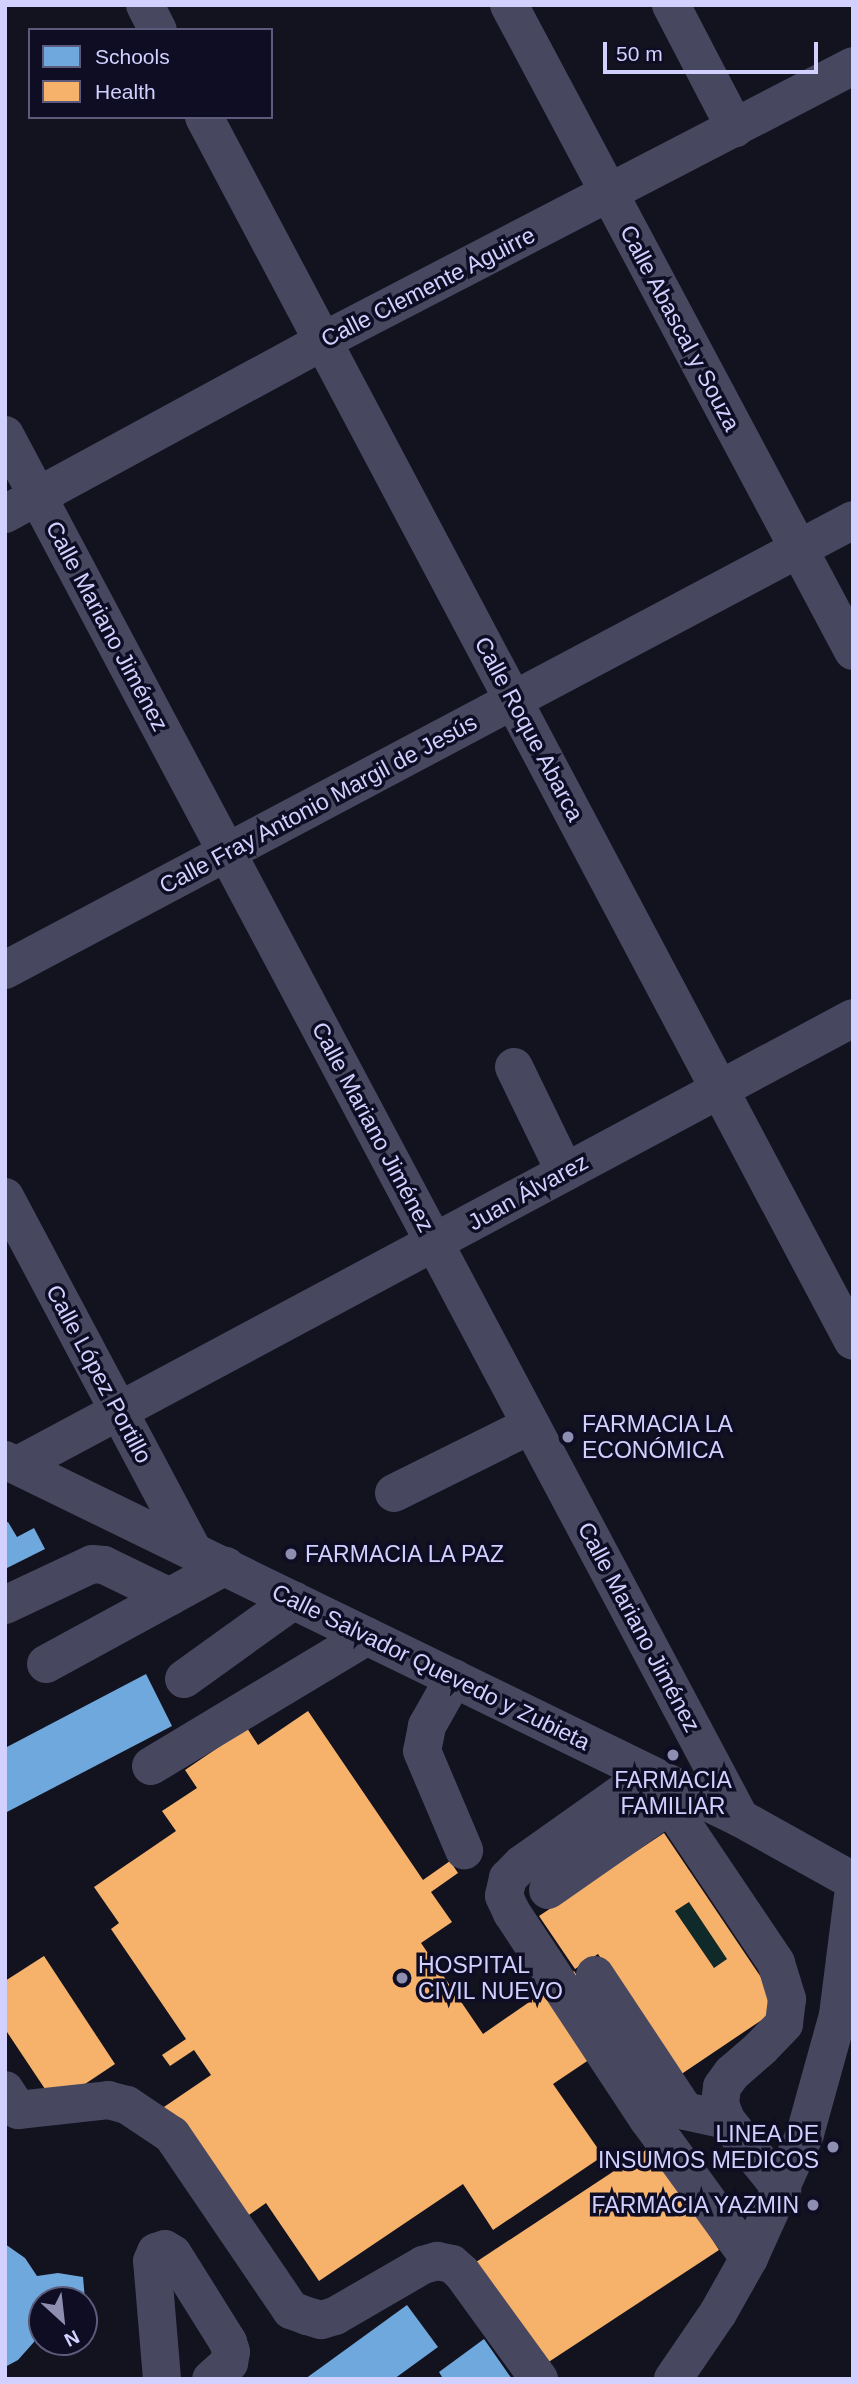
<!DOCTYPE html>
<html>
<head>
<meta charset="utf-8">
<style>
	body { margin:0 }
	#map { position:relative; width:858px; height:2384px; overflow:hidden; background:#13121f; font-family:Helvetica,sans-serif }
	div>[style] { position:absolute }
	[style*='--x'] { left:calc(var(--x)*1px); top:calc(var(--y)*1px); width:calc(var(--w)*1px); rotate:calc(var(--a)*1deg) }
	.green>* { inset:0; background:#102a29 }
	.schools>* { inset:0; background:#6fa8dc }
	.health>* { inset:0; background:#f6b26b }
	.minor>* { height:38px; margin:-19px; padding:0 19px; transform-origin:19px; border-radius:19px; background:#474860 }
	.dots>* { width:19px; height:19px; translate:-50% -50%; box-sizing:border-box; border:4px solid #0f0d24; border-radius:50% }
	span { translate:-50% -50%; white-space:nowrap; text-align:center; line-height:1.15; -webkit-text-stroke:7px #0f0d24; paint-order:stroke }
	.street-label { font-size:23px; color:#d1d0ff }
	.poi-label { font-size:23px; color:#d1d0ff }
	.left { translate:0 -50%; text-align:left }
	.right { translate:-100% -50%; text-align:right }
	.frame { position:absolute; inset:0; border:7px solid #d1d0ff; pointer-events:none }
	.legend { position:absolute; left:28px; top:28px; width:245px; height:91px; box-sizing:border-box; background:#0f0d24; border:2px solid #5d5b7c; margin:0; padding:9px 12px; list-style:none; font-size:21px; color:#d1d0ff }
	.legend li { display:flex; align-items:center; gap:14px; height:35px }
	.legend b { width:35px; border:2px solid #5d5b7c }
	.north { position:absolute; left:28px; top:2286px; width:70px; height:70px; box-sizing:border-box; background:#0f0d24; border:2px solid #5d5b7c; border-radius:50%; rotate:153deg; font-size:19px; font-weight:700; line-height:28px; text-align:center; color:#d1d0ff }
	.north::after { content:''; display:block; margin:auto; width:24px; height:32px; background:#8e8eb1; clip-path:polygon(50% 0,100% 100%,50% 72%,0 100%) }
	.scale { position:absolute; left:603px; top:42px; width:215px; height:32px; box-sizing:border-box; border:4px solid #d1d0ff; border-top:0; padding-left:9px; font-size:21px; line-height:24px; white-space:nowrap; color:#d1d0ff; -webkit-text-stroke:5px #0f0d24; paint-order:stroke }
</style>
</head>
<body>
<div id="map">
	<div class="green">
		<div style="clip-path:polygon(689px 1902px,727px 1959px,714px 1968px,675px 1911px)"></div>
	</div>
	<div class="schools">
		<div style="clip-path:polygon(8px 1522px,17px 1537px,34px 1528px,45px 1549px,5px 1569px,5px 1523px)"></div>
		<div style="clip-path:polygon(146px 1674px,172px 1726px,5px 1813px,5px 1748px)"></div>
		<div style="clip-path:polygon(5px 2244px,25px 2258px,37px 2276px,58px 2273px,83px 2277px,85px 2300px,42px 2300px,42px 2321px,34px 2342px,18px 2360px,5px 2367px)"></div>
		<div style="clip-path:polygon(407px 2305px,438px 2347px,394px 2379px,305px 2379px)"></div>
		<div style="clip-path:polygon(484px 2339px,512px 2379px,439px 2379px,442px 2377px,439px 2372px)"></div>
	</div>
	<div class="health">
		<div style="clip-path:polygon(308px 1711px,423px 1880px,450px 1861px,458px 1873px,431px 1892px,452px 1922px,421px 1943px,483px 2034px,574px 1971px,620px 2039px,553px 2084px,603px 2156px,493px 2230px,463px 2184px,319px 2281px,266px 2203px,236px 2224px,158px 2111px,211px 2075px,194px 2050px,170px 2066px,162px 2055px,186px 2039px,111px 1929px,119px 1923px,94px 1887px,176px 1831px,162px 1811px,197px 1788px,185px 1770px,247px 1728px,258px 1745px)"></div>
		<div style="clip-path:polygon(evenodd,664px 1833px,781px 2007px,680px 2075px,598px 1954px,575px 1969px,539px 1916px,664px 1833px,689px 1902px,727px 1959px,714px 1968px,675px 1911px,689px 1902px)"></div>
		<div style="clip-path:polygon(44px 1956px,115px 2064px,55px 2104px,5px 2029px,5px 1981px)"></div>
		<div style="clip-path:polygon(652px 2146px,719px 2250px,541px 2367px,473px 2264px)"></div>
	</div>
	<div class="minor">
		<div style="--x:145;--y:5;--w:28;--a:63"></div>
		<div style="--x:509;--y:5;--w:732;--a:61.96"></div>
		<div style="--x:671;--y:5;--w:139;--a:62.5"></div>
		<div style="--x:204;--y:117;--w:1385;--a:62.07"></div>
		<div style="--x:5;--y:435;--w:1566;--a:62.01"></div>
		<div style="--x:5;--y:514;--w:362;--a:-28.5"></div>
		<div style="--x:323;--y:341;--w:597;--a:-27.42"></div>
		<div style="--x:5;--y:970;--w:960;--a:-27.95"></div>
		<div style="--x:514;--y:1067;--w:117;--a:64.1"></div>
		<div style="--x:5;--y:1197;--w:401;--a:62"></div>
		<div style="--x:5;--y:1460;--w:818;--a:25.97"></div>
		<div style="--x:740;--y:1818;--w:129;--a:29.1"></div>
		<div style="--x:18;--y:1465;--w:947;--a:-28.16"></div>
		<div style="--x:394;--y:1493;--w:153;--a:-26.4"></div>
		<div style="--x:5;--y:1605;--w:96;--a:-25.2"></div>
		<div style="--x:92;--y:1564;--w:12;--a:5"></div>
		<div style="--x:104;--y:1565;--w:73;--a:25.9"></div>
		<div style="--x:46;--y:1664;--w:205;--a:-28.6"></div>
		<div style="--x:454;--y:1678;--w:55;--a:119.4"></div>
		<div style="--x:427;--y:1726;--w:25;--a:101"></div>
		<div style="--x:422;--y:1751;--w:108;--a:67"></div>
		<div style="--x:184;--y:1679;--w:135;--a:-35.7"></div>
		<div style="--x:151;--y:1766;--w:252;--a:-31"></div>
		<div style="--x:649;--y:1774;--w:156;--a:144.7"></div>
		<div style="--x:522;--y:1864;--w:20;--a:135"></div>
		<div style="--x:508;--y:1878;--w:18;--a:103"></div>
		<div style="--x:504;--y:1896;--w:19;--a:65"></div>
		<div style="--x:512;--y:1913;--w:247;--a:56.6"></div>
		<div style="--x:648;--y:2119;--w:172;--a:54"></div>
		<div style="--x:548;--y:1890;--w:149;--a:-34.9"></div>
		<div style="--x:670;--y:1805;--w:190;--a:56.1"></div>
		<div style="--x:776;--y:1963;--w:38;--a:73"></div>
		<div style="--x:787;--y:1999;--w:25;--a:97"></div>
		<div style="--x:784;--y:2024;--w:33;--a:134"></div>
		<div style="--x:761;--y:2048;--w:38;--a:139"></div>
		<div style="--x:732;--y:2073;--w:17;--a:126"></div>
		<div style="--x:722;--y:2087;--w:17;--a:97"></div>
		<div style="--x:720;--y:2104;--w:17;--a:69"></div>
		<div style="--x:726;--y:2120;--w:90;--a:51.3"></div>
		<div style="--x:595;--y:1975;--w:163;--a:56.5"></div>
		<div style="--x:685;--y:2111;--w:42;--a:12.4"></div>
		<div style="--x:5;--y:2090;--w:24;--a:57"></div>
		<div style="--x:18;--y:2110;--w:91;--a:-6.3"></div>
		<div style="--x:108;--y:2100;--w:20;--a:15"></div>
		<div style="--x:127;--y:2105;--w:54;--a:33.7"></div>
		<div style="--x:172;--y:2135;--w:212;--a:55.8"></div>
		<div style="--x:291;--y:2310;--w:17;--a:21"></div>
		<div style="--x:307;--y:2316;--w:15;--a:16"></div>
		<div style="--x:321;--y:2320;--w:15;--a:-16"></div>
		<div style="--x:335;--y:2316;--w:102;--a:-30.1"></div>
		<div style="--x:423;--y:2265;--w:15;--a:-16"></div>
		<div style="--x:437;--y:2261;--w:15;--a:11"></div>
		<div style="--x:452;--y:2264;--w:13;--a:42"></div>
		<div style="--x:462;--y:2273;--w:131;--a:54"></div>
		<div style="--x:162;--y:2379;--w:118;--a:-94.8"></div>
		<div style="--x:152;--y:2261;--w:10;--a:-66"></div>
		<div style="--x:156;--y:2252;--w:9;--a:-18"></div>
		<div style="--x:165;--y:2249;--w:9;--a:32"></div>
		<div style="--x:173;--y:2254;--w:104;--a:58"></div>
		<div style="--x:228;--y:2342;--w:10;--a:73"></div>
		<div style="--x:231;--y:2352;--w:11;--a:100"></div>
		<div style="--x:229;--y:2363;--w:24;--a:138"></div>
		<div style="--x:673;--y:2379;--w:80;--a:-55.7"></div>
		<div style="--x:718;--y:2313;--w:63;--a:-60.6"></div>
		<div style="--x:749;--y:2258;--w:136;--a:-65.7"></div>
		<div style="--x:805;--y:2134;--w:123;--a:-74.5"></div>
		<div style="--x:838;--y:2015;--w:119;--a:-82.8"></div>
	</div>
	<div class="dots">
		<div style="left:568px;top:1437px;background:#8e8eb1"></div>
		<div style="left:291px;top:1554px;background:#8e8eb1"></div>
		<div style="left:673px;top:1755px;background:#8e8eb1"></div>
		<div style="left:402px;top:1978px;background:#8e8eb1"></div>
		<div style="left:833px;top:2147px;background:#8e8eb1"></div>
		<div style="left:813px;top:2205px;background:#8e8eb1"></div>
	</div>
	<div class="street-label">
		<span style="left:428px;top:287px;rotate:-27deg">Calle Clemente Aguirre</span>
		<span style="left:680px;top:328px;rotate:62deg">Calle Abascal y Souza</span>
		<span style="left:107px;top:626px;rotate:62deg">Calle Mariano Jiménez</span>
		<span style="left:529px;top:729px;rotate:62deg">Calle Roque Abarca</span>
		<span style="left:318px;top:804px;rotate:-28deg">Calle Fray Antonio Margil de Jesús</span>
		<span style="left:373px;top:1127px;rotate:62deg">Calle Mariano Jiménez</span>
		<span style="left:528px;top:1192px;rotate:-29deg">Juan Álvarez</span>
		<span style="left:99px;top:1374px;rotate:62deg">Calle López Portillo</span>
		<span style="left:639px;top:1627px;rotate:62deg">Calle Mariano Jiménez</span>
		<span style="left:431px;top:1667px;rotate:26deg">Calle Salvador Quevedo y Zubieta</span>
	</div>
	<div class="poi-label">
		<span class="left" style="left:582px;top:1437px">FARMACIA LA<br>ECONÓMICA</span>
		<span class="left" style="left:305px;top:1554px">FARMACIA LA PAZ</span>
		<span style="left:673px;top:1793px">FARMACIA<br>FAMILIAR</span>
		<span class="left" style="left:418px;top:1978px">HOSPITAL<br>CIVIL NUEVO</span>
		<span class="right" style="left:819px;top:2147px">LINEA DE<br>INSUMOS MEDICOS</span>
		<span class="right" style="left:799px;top:2205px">FARMACIA YAZMIN</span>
	</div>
	<div class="frame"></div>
	<ul class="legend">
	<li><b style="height:19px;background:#6fa8dc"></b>Schools</li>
	<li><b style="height:19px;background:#f6b26b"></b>Health</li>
	</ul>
	<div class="north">N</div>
	<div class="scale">50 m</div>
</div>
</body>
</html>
